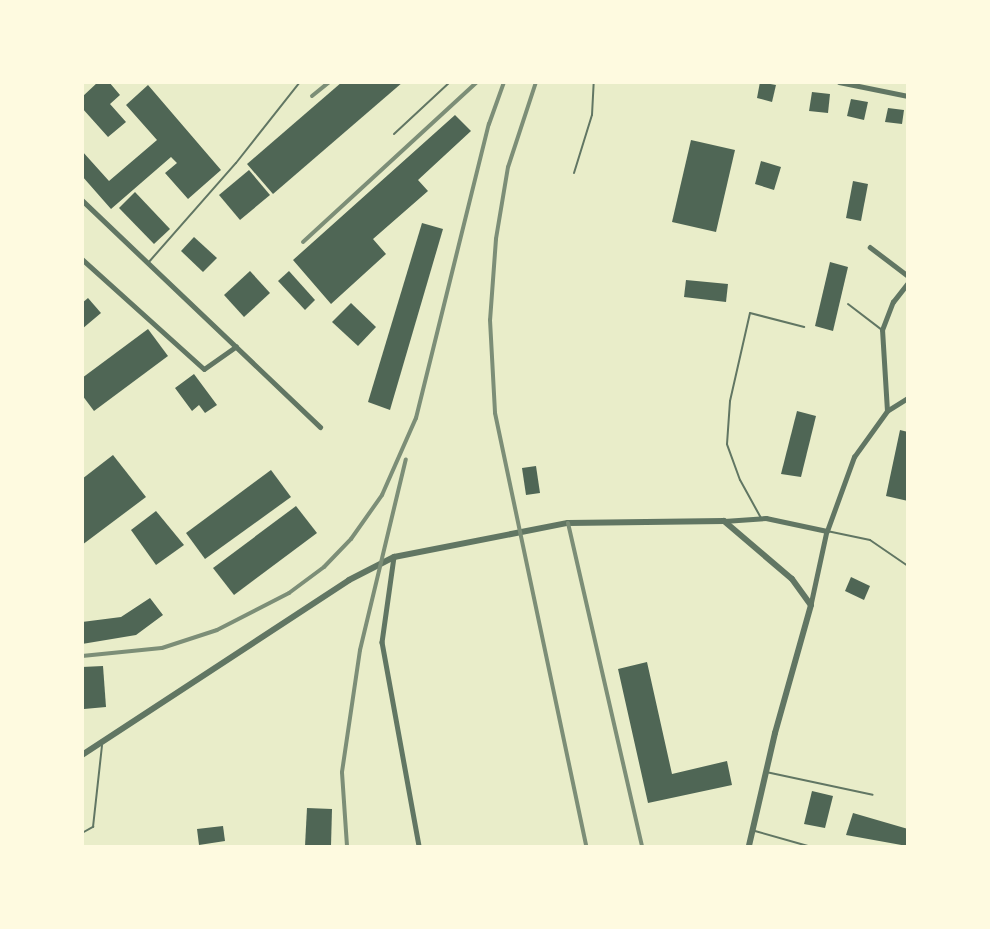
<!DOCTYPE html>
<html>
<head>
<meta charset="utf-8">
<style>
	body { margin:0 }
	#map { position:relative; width:990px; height:929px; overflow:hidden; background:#e9edc9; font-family:Manrope,sans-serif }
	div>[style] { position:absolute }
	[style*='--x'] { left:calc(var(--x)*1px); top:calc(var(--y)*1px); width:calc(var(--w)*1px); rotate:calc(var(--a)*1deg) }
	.building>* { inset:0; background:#4f6655 }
	.service>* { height:2px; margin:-1px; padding:0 1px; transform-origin:1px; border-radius:1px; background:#617663 }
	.minor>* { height:4.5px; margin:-2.25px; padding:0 2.25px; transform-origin:2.25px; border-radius:2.25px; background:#617663 }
	.tertiary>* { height:6px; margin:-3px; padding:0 3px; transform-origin:3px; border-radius:3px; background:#617663 }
	.rail>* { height:4px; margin:-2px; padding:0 2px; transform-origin:2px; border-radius:2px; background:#7c8e77 }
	span { translate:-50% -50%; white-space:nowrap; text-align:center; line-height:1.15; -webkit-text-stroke:4.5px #fefae0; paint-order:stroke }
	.frame { position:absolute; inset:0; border:84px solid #fefae0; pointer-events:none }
</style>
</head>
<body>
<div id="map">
	<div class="building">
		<div style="clip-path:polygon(98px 82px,109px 82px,120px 95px,110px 104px,126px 122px,108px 137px,82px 108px,82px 97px)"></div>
		<div style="clip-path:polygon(342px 82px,403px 82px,273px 194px,247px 164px)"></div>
		<div style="clip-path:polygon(760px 82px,776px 85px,772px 102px,757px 98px)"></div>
		<div style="clip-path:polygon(148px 85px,221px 170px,188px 199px,165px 173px,177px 163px,171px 157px,111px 209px,82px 176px,82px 151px,109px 181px,157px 140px,126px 105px)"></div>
		<div style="clip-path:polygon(812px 92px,830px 94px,828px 113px,809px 111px)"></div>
		<div style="clip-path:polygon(851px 99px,868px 102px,864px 120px,847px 116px)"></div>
		<div style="clip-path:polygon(888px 108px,904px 110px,902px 124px,885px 122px)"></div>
		<div style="clip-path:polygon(455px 115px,471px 131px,418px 180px,428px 191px,373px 239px,386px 254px,331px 304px,293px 260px)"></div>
		<div style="clip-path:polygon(691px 140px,735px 150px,716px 232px,672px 222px)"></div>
		<div style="clip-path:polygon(761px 161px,781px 167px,774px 190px,755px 184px)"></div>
		<div style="clip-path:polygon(249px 170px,270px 195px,240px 220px,219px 195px)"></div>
		<div style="clip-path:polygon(853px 181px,868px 184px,861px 221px,846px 218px)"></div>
		<div style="clip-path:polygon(135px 192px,170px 229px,154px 244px,119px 208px)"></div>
		<div style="clip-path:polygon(422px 223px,443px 229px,390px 410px,368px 402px)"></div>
		<div style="clip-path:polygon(194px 237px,217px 258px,203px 272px,181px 251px)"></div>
		<div style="clip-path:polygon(830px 262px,848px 267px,833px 331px,815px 326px)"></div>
		<div style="clip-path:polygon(250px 271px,270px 293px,244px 317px,224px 295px)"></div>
		<div style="clip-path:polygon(289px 271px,315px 300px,305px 310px,278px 281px)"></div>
		<div style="clip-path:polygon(686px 280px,728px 284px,726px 302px,684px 297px)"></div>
		<div style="clip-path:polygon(88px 298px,101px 313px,82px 329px,82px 303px)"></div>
		<div style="clip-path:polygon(351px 303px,376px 327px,358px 346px,332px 322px)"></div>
		<div style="clip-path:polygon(148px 329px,168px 356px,94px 411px,82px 395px,82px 378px)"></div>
		<div style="clip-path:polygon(194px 374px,217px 405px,205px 413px,199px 405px,192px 411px,175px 388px)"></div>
		<div style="clip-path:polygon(797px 411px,816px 416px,801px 477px,781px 474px)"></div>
		<div style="clip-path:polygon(900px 430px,908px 432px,908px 501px,886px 496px)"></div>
		<div style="clip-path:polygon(113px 455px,146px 497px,82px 545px,82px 479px)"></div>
		<div style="clip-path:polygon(536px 466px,540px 493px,526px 495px,522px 468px)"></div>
		<div style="clip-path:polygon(271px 470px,291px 497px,205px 559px,186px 533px)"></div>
		<div style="clip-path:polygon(296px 506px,317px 533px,234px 595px,213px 568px)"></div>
		<div style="clip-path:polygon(156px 511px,184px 545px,156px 565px,131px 530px)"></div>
		<div style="clip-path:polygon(851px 577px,870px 586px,864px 600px,845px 591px)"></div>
		<div style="clip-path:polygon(150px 598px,163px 615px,136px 635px,82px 644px,82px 622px,121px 617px)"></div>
		<div style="clip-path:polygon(647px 662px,672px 774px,727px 761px,732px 785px,648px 803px,618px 669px)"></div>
		<div style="clip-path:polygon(103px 666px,106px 707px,84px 709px,82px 667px)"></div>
		<div style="clip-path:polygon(812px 791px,833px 796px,825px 828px,804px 824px)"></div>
		<div style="clip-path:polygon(307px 808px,332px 809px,331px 846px,305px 846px)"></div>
		<div style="clip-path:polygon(853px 813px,908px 829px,907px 846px,846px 835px)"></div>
		<div style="clip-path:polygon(223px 826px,225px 841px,199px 845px,197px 829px)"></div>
	</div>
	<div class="service">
		<div style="--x:394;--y:134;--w:76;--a:-42.9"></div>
		<div style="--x:574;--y:173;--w:61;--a:-72.8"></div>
		<div style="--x:592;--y:115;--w:33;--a:-87"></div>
		<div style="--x:148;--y:263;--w:133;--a:-48.7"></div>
		<div style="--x:236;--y:163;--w:103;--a:-51.7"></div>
		<div style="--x:848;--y:304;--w:43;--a:37.4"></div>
		<div style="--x:761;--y:518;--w:43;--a:-118.9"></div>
		<div style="--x:740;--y:480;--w:38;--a:-110"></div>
		<div style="--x:727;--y:444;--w:43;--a:-86"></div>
		<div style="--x:730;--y:401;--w:90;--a:-77.2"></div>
		<div style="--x:750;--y:313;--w:56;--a:14.5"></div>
		<div style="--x:827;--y:531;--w:44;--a:11.8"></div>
		<div style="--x:870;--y:540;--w:46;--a:34.4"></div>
		<div style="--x:766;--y:772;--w:109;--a:12.1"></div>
		<div style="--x:755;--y:831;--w:55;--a:15.8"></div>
		<div style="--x:82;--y:833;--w:13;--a:-29"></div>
		<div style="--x:93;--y:827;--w:82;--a:-83.7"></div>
	</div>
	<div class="minor">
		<div style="--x:839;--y:82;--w:70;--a:11.5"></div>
		<div style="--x:82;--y:200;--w:329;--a:43.6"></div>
		<div style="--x:870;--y:247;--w:48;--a:37.3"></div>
		<div style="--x:82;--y:259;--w:164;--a:42"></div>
		<div style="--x:204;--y:369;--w:39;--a:-35"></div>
		<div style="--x:887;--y:411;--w:81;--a:-93.5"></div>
		<div style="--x:882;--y:330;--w:30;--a:-69"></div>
		<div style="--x:893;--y:302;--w:24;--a:-52"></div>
		<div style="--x:724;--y:521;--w:42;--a:-4.1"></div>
		<div style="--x:766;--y:518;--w:62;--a:12"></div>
		<div style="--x:827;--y:531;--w:76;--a:102.2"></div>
		<div style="--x:827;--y:531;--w:79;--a:-70"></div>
		<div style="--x:854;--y:457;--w:57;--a:-54.3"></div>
		<div style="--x:887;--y:411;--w:25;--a:-32"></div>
		<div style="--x:394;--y:557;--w:86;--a:98"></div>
		<div style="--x:382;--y:642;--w:207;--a:79.7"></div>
	</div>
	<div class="tertiary">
		<div style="--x:82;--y:755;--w:319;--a:-33.2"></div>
		<div style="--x:349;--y:580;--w:51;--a:-27.1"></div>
		<div style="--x:394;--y:557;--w:177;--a:-11.1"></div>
		<div style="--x:568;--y:523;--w:156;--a:-0.7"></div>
		<div style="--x:724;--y:521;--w:89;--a:40.5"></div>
		<div style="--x:792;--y:579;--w:32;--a:54"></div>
		<div style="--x:811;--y:605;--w:133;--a:105.7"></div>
		<div style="--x:775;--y:733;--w:116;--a:103"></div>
	</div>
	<div class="rail">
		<div style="--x:536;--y:82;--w:89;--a:108.2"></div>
		<div style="--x:508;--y:167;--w:73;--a:99.5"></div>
		<div style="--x:496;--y:239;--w:81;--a:94.2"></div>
		<div style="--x:490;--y:320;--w:93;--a:86.9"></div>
		<div style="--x:495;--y:413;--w:442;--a:78.1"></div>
		<div style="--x:312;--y:96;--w:22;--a:-39"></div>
		<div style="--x:303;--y:242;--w:236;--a:-42.6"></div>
		<div style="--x:568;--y:523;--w:331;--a:77.1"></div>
		<div style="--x:82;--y:656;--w:80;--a:-5.7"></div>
		<div style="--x:162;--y:648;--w:58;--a:-18.1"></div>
		<div style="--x:217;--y:630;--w:81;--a:-27.2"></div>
		<div style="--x:289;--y:593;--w:44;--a:-36.6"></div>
		<div style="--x:324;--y:567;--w:39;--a:-46"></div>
		<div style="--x:351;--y:539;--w:54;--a:-54.8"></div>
		<div style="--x:382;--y:495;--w:84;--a:-66.2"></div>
		<div style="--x:416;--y:418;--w:303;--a:-76.1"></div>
		<div style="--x:489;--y:124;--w:45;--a:-70.3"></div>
		<div style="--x:347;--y:846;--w:74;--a:-93.9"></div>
		<div style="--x:342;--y:772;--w:123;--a:-81.6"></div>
		<div style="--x:360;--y:650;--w:196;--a:-76.5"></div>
	</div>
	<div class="frame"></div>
</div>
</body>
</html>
